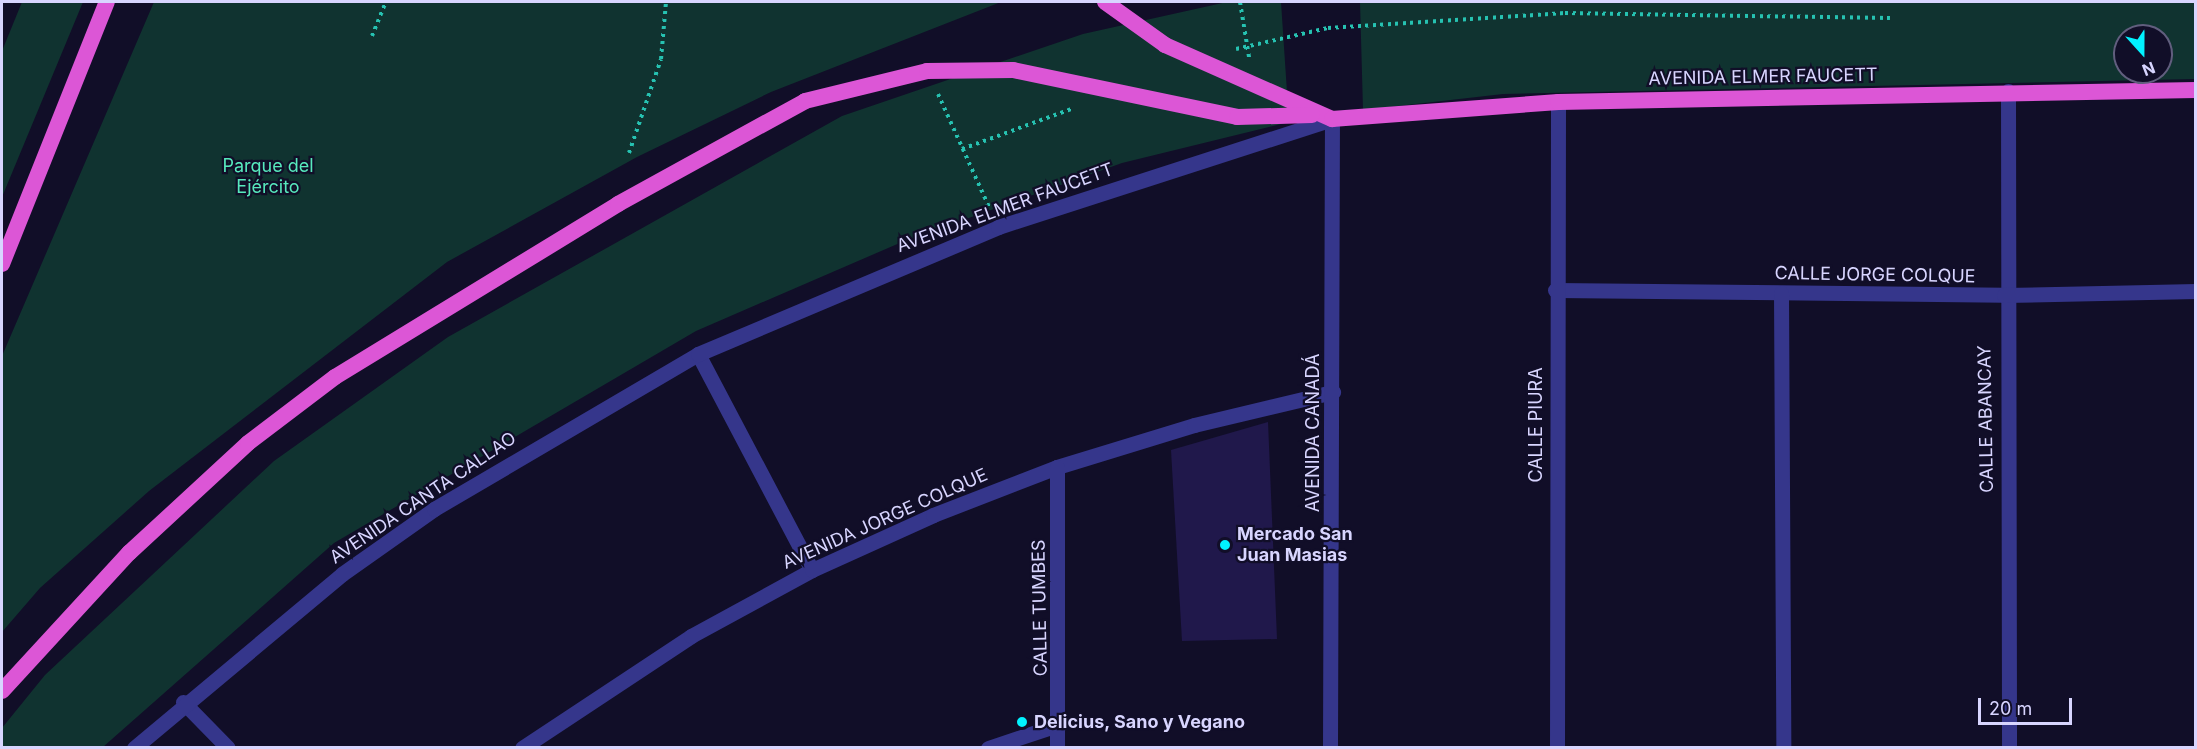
<!DOCTYPE html>
<html>
<head>
<meta charset="utf-8">
<style>
	body { margin:0 }
	#map { position:relative; width:2197px; height:749px; overflow:hidden; background:#110e28; font-family:Inter,sans-serif }
	div>[style] { position:absolute }
	[style*='--x'] { left:calc(var(--x)*1px); top:calc(var(--y)*1px); width:calc(var(--w)*1px); rotate:calc(var(--a)*1deg) }
	.green>* { inset:0; background:#103330 }
	.building>* { inset:0; background:#20184b }
	.path>* { height:4px; margin-top:-2px; transform-origin:0; background:repeating-linear-gradient(90deg,#26c2b1 0 3px,transparent 0 7.5px) }
	.minor>* { height:15px; margin:-7.5px; padding:0 7.5px; transform-origin:7.5px; border-radius:7.5px; background:#35368b }
	.tertiary>* { height:15px; margin:-7.5px; padding:0 7.5px; transform-origin:7.5px; border-radius:7.5px; background:#35368b }
	.trunk>* { height:16px; margin:-8px; padding:0 8px; transform-origin:8px; border-radius:8px; background:#dc56d6 }
	.dots>* { width:16px; height:16px; translate:-50% -50%; box-sizing:border-box; border:3px solid #110e28; border-radius:50% }
	span { translate:-50% -50%; white-space:nowrap; text-align:center; line-height:1.15; -webkit-text-stroke:4.5px #110e28; paint-order:stroke }
	.street-label { font-size:18px; color:#d8d5ff }
	.park-label { font-size:18px; color:#57e9bd }
	.poi-label { font-size:18px; color:#d8d5ff; font-weight:700 }
	.left { translate:0 -50%; text-align:left }
	.frame { position:absolute; inset:0; border:3px solid #d8d5ff; pointer-events:none }
	.north { position:absolute; left:2113px; top:24px; width:60px; height:60px; box-sizing:border-box; background:#110e28; border:2px solid #615e7e; border-radius:50%; rotate:159deg; font-size:16px; font-weight:700; line-height:24px; text-align:center; color:#d8d5ff }
	.north::after { content:''; display:block; margin:auto; width:21px; height:27px; background:#01f2ff; clip-path:polygon(50% 0,100% 100%,50% 72%,0 100%) }
	.scale { position:absolute; left:1978px; top:698px; width:94px; height:27px; box-sizing:border-box; border:3px solid #d8d5ff; border-top:0; padding-left:8px; font-size:18px; line-height:21px; white-space:nowrap; color:#d8d5ff; -webkit-text-stroke:4px #110e28; paint-order:stroke }
</style>
</head>
<body>
<div id="map">
	<div class="green">
		<div style="clip-path:polygon(22px 2px,83px 2px,2px 197px,2px 51px)"></div>
		<div style="clip-path:polygon(154px 2px,1001px 2px,771px 92px,637px 157px,447px 262px,149px 491px,40px 588px,2px 632px,2px 356px)"></div>
		<div style="clip-path:polygon(1227px 2px,1281px 2px,1289px 122px,1122px 163px,902px 242px,696px 331px,334px 543px,103px 747px,2px 748px,2px 728px,45px 675px,274px 461px,448px 337px,842px 116px,1083px 34px)"></div>
		<div style="clip-path:polygon(evenodd,1360px 2px,2195px 2px,2195px 79px,1503px 94px,1363px 110px,1360px 2px,2125px 36px,2161px 36px,2161px 72px,2125px 72px,2125px 36px)"></div>
	</div>
	<div class="building">
		<div style="clip-path:polygon(1268px 422px,1277px 639px,1182px 641px,1171px 450px)"></div>
	</div>
	<div class="path">
		<div style="--x:1240;--y:2;--w:56;--a:80.7"></div>
		<div style="--x:372;--y:36;--w:37;--a:-68"></div>
		<div style="--x:1236;--y:49;--w:94;--a:-12.9"></div>
		<div style="--x:1328;--y:28;--w:237;--a:-3.6"></div>
		<div style="--x:1565;--y:13;--w:325;--a:0.9"></div>
		<div style="--x:938;--y:94;--w:124;--a:65.7"></div>
		<div style="--x:962;--y:149;--w:119;--a:-20.1"></div>
		<div style="--x:629;--y:153;--w:99;--a:-71.2"></div>
		<div style="--x:661;--y:59;--w:57;--a:-85"></div>
	</div>
	<div class="minor">
		<div style="--x:2008;--y:91;--w:657;--a:89.91"></div>
		<div style="--x:1555;--y:290;--w:449;--a:0.6"></div>
		<div style="--x:2004;--y:295;--w:192;--a:-1.2"></div>
		<div style="--x:1781;--y:293;--w:455;--a:89.7"></div>
		<div style="--x:698;--y:354;--w:244;--a:62.2"></div>
		<div style="--x:183;--y:702;--w:64;--a:45.6"></div>
		<div style="--x:134;--y:748;--w:271;--a:-39.9"></div>
		<div style="--x:342;--y:574;--w:113;--a:-35.2"></div>
		<div style="--x:434;--y:509;--w:306;--a:-30.4"></div>
		<div style="--x:698;--y:354;--w:326;--a:-22.9"></div>
		<div style="--x:998;--y:227;--w:351;--a:-17.9"></div>
		<div style="--x:522;--y:748;--w:203;--a:-33.5"></div>
		<div style="--x:691;--y:636;--w:138;--a:-28.6"></div>
		<div style="--x:812;--y:570;--w:133;--a:-24.4"></div>
		<div style="--x:933;--y:515;--w:133;--a:-21.2"></div>
		<div style="--x:1057;--y:467;--w:143;--a:-17"></div>
		<div style="--x:1194;--y:425;--w:143;--a:-13.4"></div>
		<div style="--x:988;--y:748;--w:76;--a:-18.4"></div>
		<div style="--x:1057;--y:748;--w:281;--a:-90"></div>
		<div style="--x:1557;--y:748;--w:646;--a:-89.91"></div>
	</div>
	<div class="tertiary">
		<div style="--x:1330;--y:748;--w:629;--a:-89.82"></div>
	</div>
	<div class="trunk">
		<div style="--x:1105;--y:2;--w:74;--a:35.6"></div>
		<div style="--x:1165;--y:45;--w:183;--a:23.9"></div>
		<div style="--x:1332;--y:119;--w:227;--a:-4.3"></div>
		<div style="--x:1558;--y:102;--w:638;--a:-1.08"></div>
		<div style="--x:2;--y:264;--w:282;--a:-68.2"></div>
		<div style="--x:2;--y:691;--w:188;--a:-47.4"></div>
		<div style="--x:129;--y:553;--w:162;--a:-42.7"></div>
		<div style="--x:248;--y:443;--w:109;--a:-37.2"></div>
		<div style="--x:335;--y:377;--w:332;--a:-31.4"></div>
		<div style="--x:618;--y:204;--w:213;--a:-28.8"></div>
		<div style="--x:805;--y:101;--w:126;--a:-13.8"></div>
		<div style="--x:927;--y:71;--w:86;--a:-0.7"></div>
		<div style="--x:1013;--y:70;--w:229;--a:11.8"></div>
		<div style="--x:1237;--y:117;--w:75;--a:-1.5"></div>
	</div>
	<div class="dots">
		<div style="left:1225px;top:545px;background:#01f2ff"></div>
		<div style="left:1022px;top:722px;background:#01f2ff"></div>
	</div>
	<div class="street-label">
		<span style="left:1763px;top:77px;rotate:-1deg">AVENIDA ELMER FAUCETT</span>
		<span style="left:1005px;top:208px;rotate:-20deg">AVENIDA ELMER FAUCETT</span>
		<span style="left:1875px;top:275px;rotate:1deg">CALLE JORGE COLQUE</span>
		<span style="left:1986px;top:419px;rotate:-91deg">CALLE ABANCAY</span>
		<span style="left:1536px;top:425px;rotate:-90deg">CALLE PIURA</span>
		<span style="left:1313px;top:433px;rotate:-90deg">AVENIDA CANADÁ</span>
		<span style="left:423px;top:498px;rotate:-34deg">AVENIDA CANTA CALLAO</span>
		<span style="left:885px;top:519px;rotate:-24deg">AVENIDA JORGE COLQUE</span>
		<span style="left:1040px;top:608px;rotate:-91deg">CALLE TUMBES</span>
	</div>
	<div class="park-label">
		<span style="left:268px;top:177px">Parque del<br>Ejército</span>
	</div>
	<div class="poi-label">
		<span class="left" style="left:1237px;top:545px">Mercado San<br>Juan Masias</span>
		<span class="left" style="left:1034px;top:722px">Delicius, Sano y Vegano</span>
	</div>
	<div class="frame"></div>
	<div class="north">N</div>
	<div class="scale">20 m</div>
</div>
</body>
</html>
